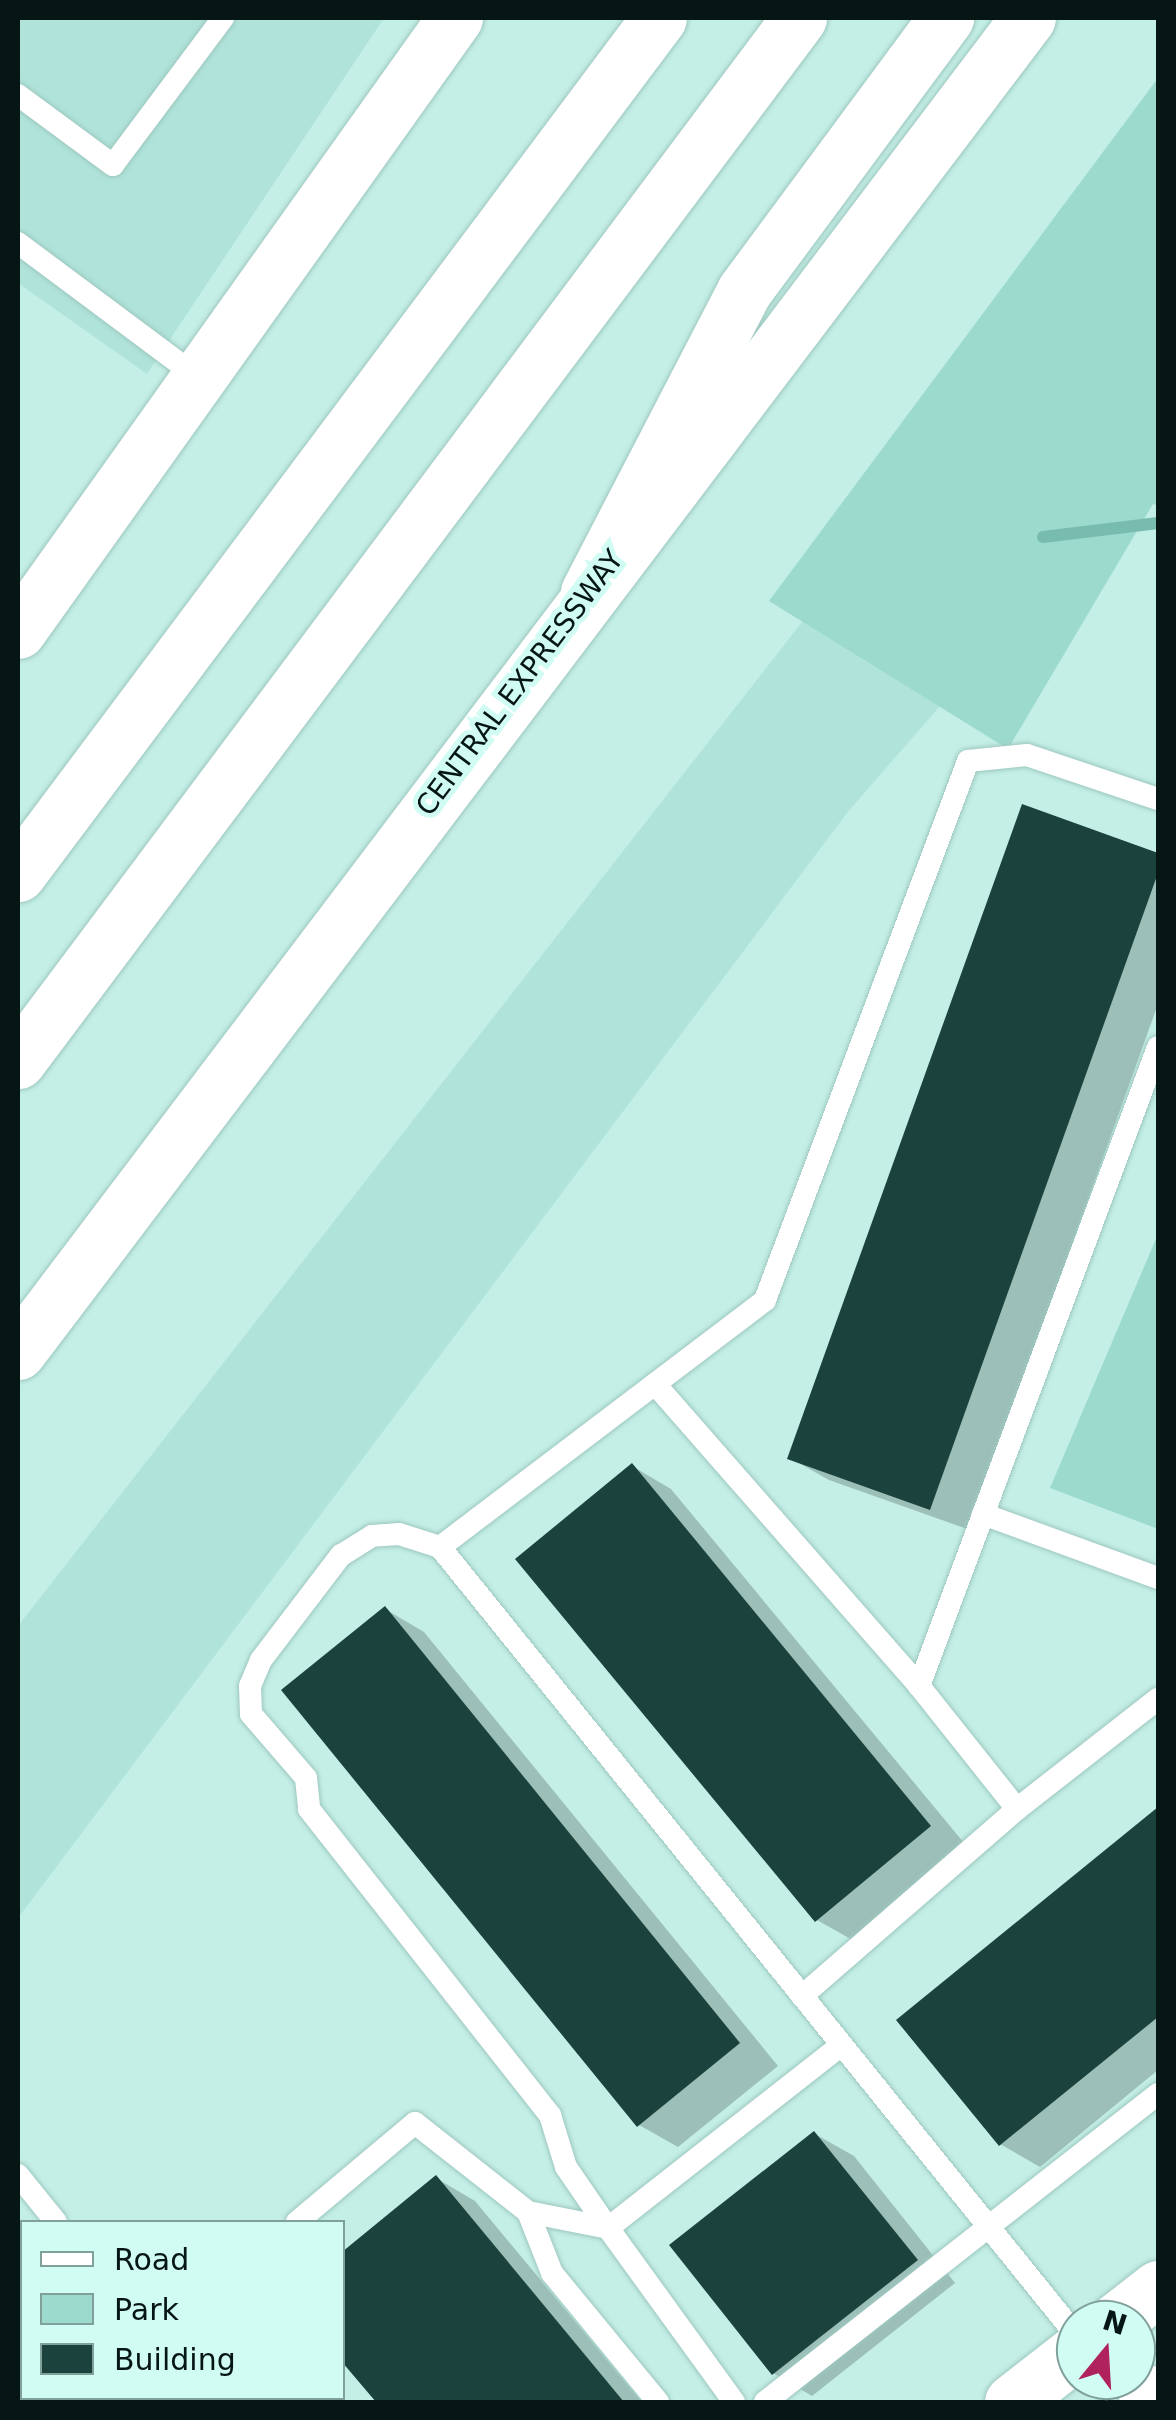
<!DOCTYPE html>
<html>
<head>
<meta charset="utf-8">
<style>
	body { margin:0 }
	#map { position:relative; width:1176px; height:2420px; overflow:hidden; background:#c4efe6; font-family:"DejaVu Sans",sans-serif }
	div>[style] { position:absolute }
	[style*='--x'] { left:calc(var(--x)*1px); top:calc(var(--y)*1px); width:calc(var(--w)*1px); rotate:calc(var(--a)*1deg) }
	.built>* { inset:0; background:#b0e4da }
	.green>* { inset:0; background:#9cdace }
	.shadow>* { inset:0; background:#0003 }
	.stream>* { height:12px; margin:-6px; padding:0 6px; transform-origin:6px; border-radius:6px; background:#77bcaf }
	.building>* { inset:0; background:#1b423c }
	.roads { filter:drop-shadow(0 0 2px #9dc7bf) drop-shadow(0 0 2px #9dc7bf) }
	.service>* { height:22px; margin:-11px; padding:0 11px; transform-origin:11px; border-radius:11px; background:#fff }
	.secondary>* { height:55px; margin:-27.5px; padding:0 27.5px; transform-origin:27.5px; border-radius:27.5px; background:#fff }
	.motorway>* { height:55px; margin:-27.5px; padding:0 27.5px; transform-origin:27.5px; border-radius:27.5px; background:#fff }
	span { translate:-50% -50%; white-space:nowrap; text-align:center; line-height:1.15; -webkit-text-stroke:10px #d1fcf3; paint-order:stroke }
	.street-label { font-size:28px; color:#061614 }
	.frame { position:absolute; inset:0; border:20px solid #061614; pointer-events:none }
	.legend { position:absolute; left:20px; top:2220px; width:325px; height:180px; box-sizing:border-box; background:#d1fcf3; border:2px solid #80a09a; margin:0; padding:12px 18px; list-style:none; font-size:30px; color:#061614 }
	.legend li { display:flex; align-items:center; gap:20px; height:50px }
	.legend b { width:50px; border:2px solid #80a09a }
	.north { position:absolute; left:1056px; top:2300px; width:100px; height:100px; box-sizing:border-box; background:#d1fcf3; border:2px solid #80a09a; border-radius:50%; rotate:18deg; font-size:28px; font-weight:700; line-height:40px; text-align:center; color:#061614 }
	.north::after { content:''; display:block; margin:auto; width:35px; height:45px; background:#af225d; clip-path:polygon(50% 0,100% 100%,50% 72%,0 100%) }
</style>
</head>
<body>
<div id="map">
	<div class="built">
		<div style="clip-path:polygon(18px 18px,384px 18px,147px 374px,18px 283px)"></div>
		<div style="clip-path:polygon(1158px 231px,1158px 455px,847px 813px,18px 1918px,18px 1626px,802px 622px)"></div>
	</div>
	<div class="green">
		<div style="clip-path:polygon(1158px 78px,1158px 506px,1153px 504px,1008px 749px,769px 601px)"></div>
		<div style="clip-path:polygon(1158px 1234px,1158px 1529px,1050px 1488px)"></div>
	</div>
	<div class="shadow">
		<div style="clip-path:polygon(1023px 807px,1158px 856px,1158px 1004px,970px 1530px,829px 1480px,790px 1458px)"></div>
		<div style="clip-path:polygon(632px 1466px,671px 1489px,969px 1849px,856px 1942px,817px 1920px)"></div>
		<div style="clip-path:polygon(385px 1609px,424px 1632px,778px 2066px,678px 2147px,639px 2125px)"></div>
		<div style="clip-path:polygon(1158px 1810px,1158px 2070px,1040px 2167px,1000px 2144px,899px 2020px)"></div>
		<div style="clip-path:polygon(815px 2134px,854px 2156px,955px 2283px,812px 2396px,773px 2373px)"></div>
		<div style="clip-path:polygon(436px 2178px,475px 2201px,642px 2402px,379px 2402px,342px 2358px)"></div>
		<div style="clip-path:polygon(18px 2307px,22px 2398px,108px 2402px,18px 2402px)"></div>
	</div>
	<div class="stream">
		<div style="--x:1043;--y:537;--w:116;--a:-6.9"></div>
	</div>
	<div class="building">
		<div style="clip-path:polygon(1022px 804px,1158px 853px,1158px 873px,930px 1510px,787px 1459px)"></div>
		<div style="clip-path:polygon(632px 1463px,931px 1826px,815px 1922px,515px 1559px)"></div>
		<div style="clip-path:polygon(385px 1606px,740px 2043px,637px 2127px,281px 1690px)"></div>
		<div style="clip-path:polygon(1158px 1807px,1158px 2017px,999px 2146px,896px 2020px)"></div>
		<div style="clip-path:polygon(814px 2131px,918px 2260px,772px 2375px,669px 2245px)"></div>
		<div style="clip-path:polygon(436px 2175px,624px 2402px,376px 2402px,342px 2362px,342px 2252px)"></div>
		<div style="clip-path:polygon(18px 2315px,22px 2398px,90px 2402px,18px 2402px)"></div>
	</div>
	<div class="roads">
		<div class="service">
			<div style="--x:18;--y:95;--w:118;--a:36.4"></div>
			<div style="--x:113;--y:165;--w:184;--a:-53.2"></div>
			<div style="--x:18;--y:243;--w:221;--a:36.7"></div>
			<div style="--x:655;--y:1384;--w:401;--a:48.8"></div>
			<div style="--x:983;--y:1514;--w:186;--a:20.1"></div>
			<div style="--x:440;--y:1547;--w:43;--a:-162.4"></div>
			<div style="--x:399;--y:1534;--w:27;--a:176"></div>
			<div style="--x:372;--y:1536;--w:36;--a:148"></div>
			<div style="--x:341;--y:1555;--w:132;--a:127.3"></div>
			<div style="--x:261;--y:1660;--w:28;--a:113"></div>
			<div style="--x:250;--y:1686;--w:28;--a:88"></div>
			<div style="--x:251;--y:1714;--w:84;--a:49.3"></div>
			<div style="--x:306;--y:1778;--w:31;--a:84"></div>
			<div style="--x:309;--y:1809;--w:390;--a:51.8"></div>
			<div style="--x:550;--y:2115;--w:54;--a:72.9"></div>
			<div style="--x:566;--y:2167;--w:74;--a:55.5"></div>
			<div style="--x:1017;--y:1809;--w:179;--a:-38"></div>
			<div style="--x:802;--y:1996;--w:285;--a:-41"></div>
			<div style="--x:1017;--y:1809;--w:157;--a:-128.5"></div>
			<div style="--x:919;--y:1686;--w:682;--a:-69.49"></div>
			<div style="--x:18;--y:2175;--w:60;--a:51"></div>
			<div style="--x:528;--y:2212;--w:66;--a:68.5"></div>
			<div style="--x:552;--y:2273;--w:167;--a:50.6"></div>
			<div style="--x:297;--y:2222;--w:154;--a:-40"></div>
			<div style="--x:415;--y:2123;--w:144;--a:38.2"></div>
			<div style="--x:528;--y:2212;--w:82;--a:11.3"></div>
			<div style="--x:1076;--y:2335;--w:1013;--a:-128.91"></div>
			<div style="--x:440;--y:1547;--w:408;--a:-37.2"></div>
			<div style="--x:765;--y:1300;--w:576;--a:-69.36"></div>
			<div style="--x:968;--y:761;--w:59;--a:-5.8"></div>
			<div style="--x:1027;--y:755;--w:138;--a:18.6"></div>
			<div style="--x:198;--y:2398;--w:6;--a:45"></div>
			<div style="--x:323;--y:2398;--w:6;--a:45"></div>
			<div style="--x:734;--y:2402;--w:215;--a:-125.9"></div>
			<div style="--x:608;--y:2228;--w:296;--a:-38.1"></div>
			<div style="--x:765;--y:2402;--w:499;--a:-38.1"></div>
		</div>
		<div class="secondary">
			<div style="--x:18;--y:631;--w:753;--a:-54.52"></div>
			<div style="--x:18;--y:1352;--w:1673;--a:-52.87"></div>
			<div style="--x:1117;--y:2320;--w:52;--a:-38"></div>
			<div style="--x:1012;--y:2402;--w:81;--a:-38"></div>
			<div style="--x:1146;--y:2402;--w:15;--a:-37"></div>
		</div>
		<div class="motorway">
			<div style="--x:588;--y:592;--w:339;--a:-62.6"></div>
			<div style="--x:744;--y:291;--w:340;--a:-53.5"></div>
			<div style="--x:18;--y:874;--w:1069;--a:-53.17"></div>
			<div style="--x:18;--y:1061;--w:1303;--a:-53.17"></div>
		</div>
	</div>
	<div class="street-label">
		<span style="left:520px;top:683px;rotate:-53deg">CENTRAL EXPRESSWAY</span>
	</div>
	<div class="frame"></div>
	<ul class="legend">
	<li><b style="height:12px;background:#fff"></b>Road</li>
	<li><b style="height:28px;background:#9cdace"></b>Park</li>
	<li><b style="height:28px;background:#1b423c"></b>Building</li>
	</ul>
	<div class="north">N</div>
</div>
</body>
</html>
